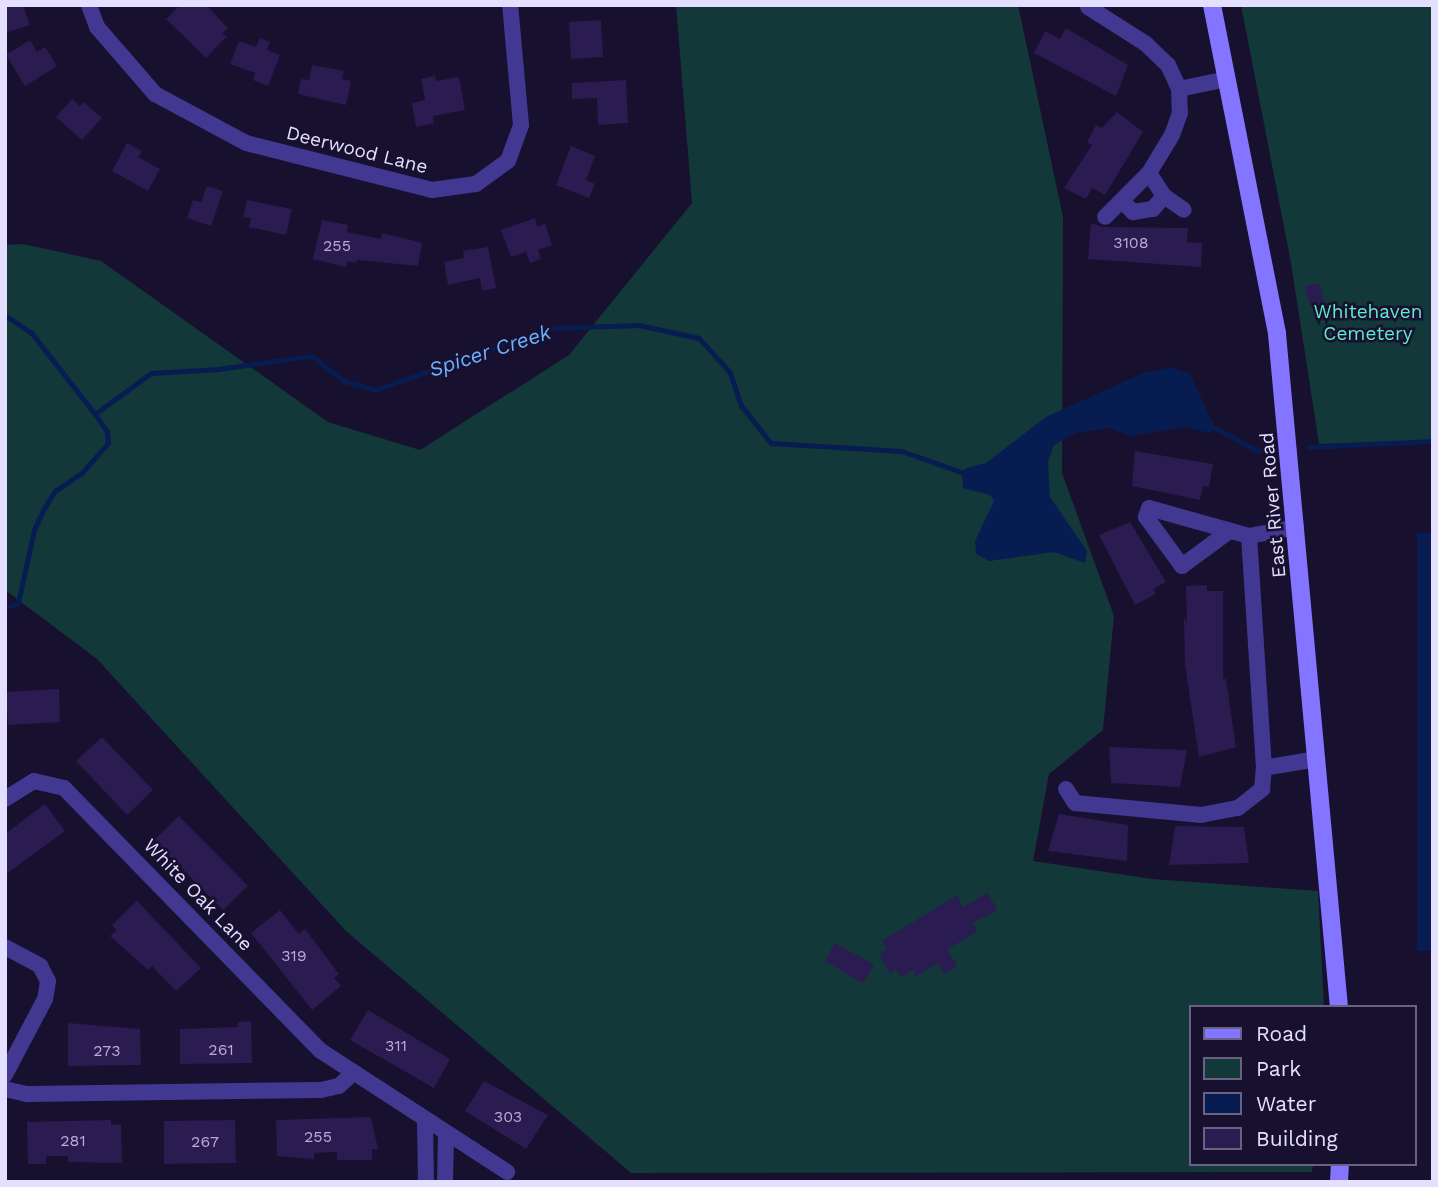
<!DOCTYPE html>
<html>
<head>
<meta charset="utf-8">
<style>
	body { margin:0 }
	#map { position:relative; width:1438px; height:1187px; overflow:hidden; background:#18102f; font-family:"Work Sans",sans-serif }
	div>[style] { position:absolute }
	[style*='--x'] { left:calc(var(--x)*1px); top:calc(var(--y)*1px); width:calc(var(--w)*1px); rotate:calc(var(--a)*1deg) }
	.green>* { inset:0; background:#123839 }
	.water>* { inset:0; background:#071c51 }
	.stream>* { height:4.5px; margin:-2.25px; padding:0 2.25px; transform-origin:2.25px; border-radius:2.25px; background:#071c51 }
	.building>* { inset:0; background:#2a1b51 }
	.minor>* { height:16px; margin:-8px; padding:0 8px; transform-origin:8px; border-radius:8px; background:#423891 }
	.secondary>* { height:18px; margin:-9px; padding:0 9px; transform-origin:9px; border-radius:9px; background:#8375ff }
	span { translate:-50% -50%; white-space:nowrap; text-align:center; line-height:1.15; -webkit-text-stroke:5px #18102f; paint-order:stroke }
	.number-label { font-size:16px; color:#b6add4 }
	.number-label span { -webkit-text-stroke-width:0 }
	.street-label { font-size:19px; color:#e4deff }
	.park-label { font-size:19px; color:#5fead2 }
	.water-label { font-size:21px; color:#6cb0ff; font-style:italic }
	.frame { position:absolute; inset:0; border:7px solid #e4deff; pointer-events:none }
	.legend { position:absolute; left:1189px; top:1005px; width:228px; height:161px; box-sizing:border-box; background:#18102f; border:2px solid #6a6282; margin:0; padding:9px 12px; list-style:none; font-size:21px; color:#e4deff }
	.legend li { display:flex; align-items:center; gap:14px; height:35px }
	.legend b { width:35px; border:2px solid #6a6282 }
</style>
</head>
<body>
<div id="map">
	<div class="green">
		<div style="clip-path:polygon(676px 5px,1018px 5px,1063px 217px,1062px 473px,1114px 616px,1103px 730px,1049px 774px,1033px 861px,1152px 879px,1318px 891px,1324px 1007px,1191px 1007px,1191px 1164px,1313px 1164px,1312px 1172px,631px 1173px,346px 931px,97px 659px,5px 590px,5px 245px,23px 244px,101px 261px,328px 422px,420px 450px,569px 355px,692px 203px)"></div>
		<div style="clip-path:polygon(1241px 5px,1433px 5px,1433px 440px,1319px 444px,1291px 263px)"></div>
	</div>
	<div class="water">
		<div style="clip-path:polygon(1172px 367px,1190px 374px,1214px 425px,1211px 433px,1184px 427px,1130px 436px,1109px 428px,1076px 433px,1054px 445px,1048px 461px,1050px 497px,1087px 551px,1085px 563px,1054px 552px,989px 561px,976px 554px,975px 541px,994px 501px,990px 495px,963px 488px,962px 473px,966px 468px,986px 463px,1046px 417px,1143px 373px)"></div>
		<div style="clip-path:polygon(1417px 533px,1433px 533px,1433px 951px,1417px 951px)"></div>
	</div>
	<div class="stream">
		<div style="--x:5;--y:315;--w:32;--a:34"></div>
		<div style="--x:32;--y:333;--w:103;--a:52.1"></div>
		<div style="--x:1208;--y:424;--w:57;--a:28.4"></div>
		<div style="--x:1258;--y:451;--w:12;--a:0"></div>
		<div style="--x:1309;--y:447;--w:124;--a:-2.8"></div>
		<div style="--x:5;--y:608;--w:14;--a:-21"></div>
		<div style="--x:18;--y:603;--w:75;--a:-77.6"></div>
		<div style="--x:34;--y:530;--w:23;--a:-65"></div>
		<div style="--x:44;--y:509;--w:21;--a:-59"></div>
		<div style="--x:55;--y:491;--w:32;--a:-34"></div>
		<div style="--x:82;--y:473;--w:40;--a:-49"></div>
		<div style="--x:108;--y:443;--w:11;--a:-95"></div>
		<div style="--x:107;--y:432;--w:22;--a:-124"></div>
		<div style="--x:95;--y:414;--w:69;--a:-36.2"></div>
		<div style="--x:151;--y:373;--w:67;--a:-3.4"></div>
		<div style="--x:218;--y:369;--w:95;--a:-7.9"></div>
		<div style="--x:312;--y:356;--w:41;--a:38"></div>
		<div style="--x:344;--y:381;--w:32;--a:16"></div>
		<div style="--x:375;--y:390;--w:187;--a:-19.4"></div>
		<div style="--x:551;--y:328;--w:88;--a:-2"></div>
		<div style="--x:639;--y:325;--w:61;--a:12.2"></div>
		<div style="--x:699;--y:338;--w:46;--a:47.6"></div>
		<div style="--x:730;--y:372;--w:36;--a:71"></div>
		<div style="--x:742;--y:406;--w:47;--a:51.9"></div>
		<div style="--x:771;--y:443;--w:131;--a:3.5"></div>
		<div style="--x:902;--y:451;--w:66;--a:19.5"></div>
	</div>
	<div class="building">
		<div style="clip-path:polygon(5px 5px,23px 5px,30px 25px,5px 33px)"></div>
		<div style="clip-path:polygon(180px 5px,206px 5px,228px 28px,222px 34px,227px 36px,206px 58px,166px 19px)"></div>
		<div style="clip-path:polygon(601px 20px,603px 57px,571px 59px,569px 22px)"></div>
		<div style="clip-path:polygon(1066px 28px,1128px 65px,1116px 96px,1034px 53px,1045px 31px,1060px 39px)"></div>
		<div style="clip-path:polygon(260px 38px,270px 42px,267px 50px,280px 55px,268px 86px,253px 80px,255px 73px,230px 64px,239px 41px,256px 47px)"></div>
		<div style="clip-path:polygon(30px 40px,37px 52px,45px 47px,57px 66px,25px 86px,6px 55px)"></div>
		<div style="clip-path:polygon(312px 65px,344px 71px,342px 79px,351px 81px,346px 105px,298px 94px,301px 79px,309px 80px)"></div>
		<div style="clip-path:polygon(435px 76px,436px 81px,459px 77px,465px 110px,433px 116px,434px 123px,416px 127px,412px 103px,425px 100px,421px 79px)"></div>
		<div style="clip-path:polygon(626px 80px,628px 123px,598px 125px,597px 98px,572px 99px,572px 83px)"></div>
		<div style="clip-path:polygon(72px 99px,80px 106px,83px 102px,102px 118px,82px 140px,56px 117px)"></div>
		<div style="clip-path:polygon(1117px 112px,1143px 132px,1105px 195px,1092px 188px,1086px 199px,1064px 188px,1092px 145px,1087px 142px,1096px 125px,1102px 128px)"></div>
		<div style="clip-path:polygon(127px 143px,142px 151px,138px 157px,160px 169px,148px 191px,112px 171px)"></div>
		<div style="clip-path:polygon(571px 146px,595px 156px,586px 180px,595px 184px,589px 198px,556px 185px)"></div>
		<div style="clip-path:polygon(207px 186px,223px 191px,211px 226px,187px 218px,193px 200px,201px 202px)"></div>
		<div style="clip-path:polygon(247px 200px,292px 209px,286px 235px,249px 227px,251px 218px,243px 217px)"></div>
		<div style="clip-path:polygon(535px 218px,537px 227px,545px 224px,552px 245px,538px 250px,541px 259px,530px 263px,526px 252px,511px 257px,501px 230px)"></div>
		<div style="clip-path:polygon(322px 220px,348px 225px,347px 232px,381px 239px,382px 233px,422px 243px,418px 266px,357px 260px,356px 263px,347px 261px,346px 267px,313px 259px)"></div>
		<div style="clip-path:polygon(1091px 223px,1103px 227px,1188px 228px,1187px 242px,1202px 243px,1201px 267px,1088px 259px)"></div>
		<div style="clip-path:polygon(488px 247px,496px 288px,482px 291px,480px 278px,448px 285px,444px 262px,464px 258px,463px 251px)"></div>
		<div style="clip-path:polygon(1319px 283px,1324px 302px,1310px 305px,1305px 286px)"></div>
		<div style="clip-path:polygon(1135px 451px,1213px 464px,1209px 487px,1203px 486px,1200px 500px,1132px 486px)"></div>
		<div style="clip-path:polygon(1130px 522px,1166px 582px,1153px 589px,1156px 594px,1135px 605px,1099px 535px)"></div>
		<div style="clip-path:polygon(1207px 585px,1207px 591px,1223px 591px,1223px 679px,1226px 679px,1236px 747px,1199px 757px,1185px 664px,1184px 617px,1187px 623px,1186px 586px)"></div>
		<div style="clip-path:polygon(59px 689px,60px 722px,8px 725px,6px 692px)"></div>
		<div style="clip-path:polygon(102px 737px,153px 790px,127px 815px,76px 761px)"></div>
		<div style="clip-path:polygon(1109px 747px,1187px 750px,1180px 787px,1111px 783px)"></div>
		<div style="clip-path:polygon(45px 804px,65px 831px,5px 875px,5px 834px)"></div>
		<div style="clip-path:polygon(1059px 814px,1128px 825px,1127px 861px,1048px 851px)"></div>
		<div style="clip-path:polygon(179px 816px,248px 886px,223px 910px,154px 840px)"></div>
		<div style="clip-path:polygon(1175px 826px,1244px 827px,1249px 863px,1169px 865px)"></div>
		<div style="clip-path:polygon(988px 893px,997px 910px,973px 923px,977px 932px,947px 949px,957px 966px,944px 974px,938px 963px,916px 976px,913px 970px,901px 977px,896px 970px,890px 974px,879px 954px,887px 949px,882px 941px,957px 895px,963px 907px)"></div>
		<div style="clip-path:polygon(137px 901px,201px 968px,176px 991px,152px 966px,148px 970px,110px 936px,117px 930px,112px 925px)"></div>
		<div style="clip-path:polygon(280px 910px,299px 934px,305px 929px,339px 974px,334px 978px,341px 986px,312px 1010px,251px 933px)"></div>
		<div style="clip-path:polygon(835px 943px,874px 965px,863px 983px,825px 961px)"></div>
		<div style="clip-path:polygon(368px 1010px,450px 1059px,434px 1088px,350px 1040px)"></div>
		<div style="clip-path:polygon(251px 1021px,252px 1063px,180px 1064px,180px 1029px,238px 1027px,238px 1022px)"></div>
		<div style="clip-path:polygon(68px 1023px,140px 1029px,141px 1065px,68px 1066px)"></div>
		<div style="clip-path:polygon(484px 1081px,548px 1115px,526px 1149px,465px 1111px)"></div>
		<div style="clip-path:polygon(371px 1117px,378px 1149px,372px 1149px,372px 1160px,337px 1160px,337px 1152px,314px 1153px,314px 1159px,277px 1156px,276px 1120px)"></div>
		<div style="clip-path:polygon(111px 1120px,111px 1125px,121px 1124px,122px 1163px,68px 1162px,68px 1156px,46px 1156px,46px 1164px,28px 1164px,27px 1122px)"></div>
		<div style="clip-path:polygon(235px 1120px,236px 1163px,164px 1164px,164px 1121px)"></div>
	</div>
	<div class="minor">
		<div style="--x:89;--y:5;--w:23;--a:70"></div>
		<div style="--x:97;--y:27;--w:89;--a:49.1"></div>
		<div style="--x:155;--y:94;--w:103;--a:28.3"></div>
		<div style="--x:246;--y:143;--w:192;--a:14.2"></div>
		<div style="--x:432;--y:190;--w:44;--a:-7.8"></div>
		<div style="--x:476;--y:184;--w:39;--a:-36"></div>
		<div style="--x:508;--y:161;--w:38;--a:-70"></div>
		<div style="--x:521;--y:125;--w:121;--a:-95.2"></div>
		<div style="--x:1088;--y:7;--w:69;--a:32.5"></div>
		<div style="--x:1146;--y:44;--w:30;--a:44"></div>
		<div style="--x:1168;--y:65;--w:26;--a:65"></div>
		<div style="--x:1179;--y:89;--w:24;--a:88"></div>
		<div style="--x:1180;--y:113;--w:23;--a:110"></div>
		<div style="--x:1172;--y:135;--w:44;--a:121.2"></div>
		<div style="--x:1149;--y:173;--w:62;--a:135"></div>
		<div style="--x:1179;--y:89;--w:49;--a:-11.8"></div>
		<div style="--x:1149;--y:173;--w:27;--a:57"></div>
		<div style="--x:1164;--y:196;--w:24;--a:35"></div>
		<div style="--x:1122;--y:201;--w:16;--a:45"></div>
		<div style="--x:1133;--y:212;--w:20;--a:-9"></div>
		<div style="--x:1153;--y:209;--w:17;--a:-50"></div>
		<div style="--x:1228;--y:532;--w:57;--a:143.5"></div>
		<div style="--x:1182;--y:566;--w:61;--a:-126.3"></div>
		<div style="--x:1146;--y:517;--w:9;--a:-72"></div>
		<div style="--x:1149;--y:508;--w:104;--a:15.6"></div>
		<div style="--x:1249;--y:536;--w:48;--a:-10.8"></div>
		<div style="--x:1264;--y:768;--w:54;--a:-9.6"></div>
		<div style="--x:1066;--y:789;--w:17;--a:57"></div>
		<div style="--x:1075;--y:803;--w:127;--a:5.4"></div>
		<div style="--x:1201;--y:815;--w:38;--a:-11"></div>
		<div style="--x:1238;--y:808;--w:31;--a:-38"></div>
		<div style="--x:1262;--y:789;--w:21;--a:-85"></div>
		<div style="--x:1264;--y:768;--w:232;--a:-93.7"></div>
		<div style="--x:5;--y:799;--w:34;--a:-32"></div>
		<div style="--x:34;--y:781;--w:31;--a:13"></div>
		<div style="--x:64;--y:788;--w:368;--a:45.7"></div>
		<div style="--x:321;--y:1051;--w:222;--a:33"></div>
		<div style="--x:5;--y:947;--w:40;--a:28"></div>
		<div style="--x:40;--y:966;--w:17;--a:62"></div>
		<div style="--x:48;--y:981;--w:18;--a:99"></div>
		<div style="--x:45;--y:999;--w:86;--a:117.8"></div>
		<div style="--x:5;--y:1089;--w:23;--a:13"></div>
		<div style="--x:27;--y:1094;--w:294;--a:-0.8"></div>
		<div style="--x:321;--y:1090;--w:18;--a:-13"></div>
		<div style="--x:339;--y:1086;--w:16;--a:-43"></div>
		<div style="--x:425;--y:1120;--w:62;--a:89.1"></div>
		<div style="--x:445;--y:1182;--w:49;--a:-88.8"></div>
	</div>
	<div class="secondary">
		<div style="--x:1212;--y:5;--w:335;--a:78.8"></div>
		<div style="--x:1277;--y:334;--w:676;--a:84.74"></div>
		<div style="--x:1339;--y:1182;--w:18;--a:-87"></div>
	</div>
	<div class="number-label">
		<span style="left:1131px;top:243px">3108</span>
		<span style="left:337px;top:246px">255</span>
		<span style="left:294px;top:956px">319</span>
		<span style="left:396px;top:1046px">311</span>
		<span style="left:221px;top:1050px">261</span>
		<span style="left:107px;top:1051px">273</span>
		<span style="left:508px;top:1117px">303</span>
		<span style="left:318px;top:1137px">255</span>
		<span style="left:73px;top:1141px">281</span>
		<span style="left:205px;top:1142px">267</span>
	</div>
	<div class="street-label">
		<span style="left:357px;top:150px;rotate:14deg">Deerwood Lane</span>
		<span style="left:1273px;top:505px;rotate:-95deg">East River Road</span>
		<span style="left:198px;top:895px;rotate:46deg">White Oak Lane</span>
	</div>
	<div class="park-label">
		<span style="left:1368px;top:323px">Whitehaven<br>Cemetery</span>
	</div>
	<div class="water-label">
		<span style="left:490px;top:351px;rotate:-18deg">Spicer Creek</span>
	</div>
	<div class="frame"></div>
	<ul class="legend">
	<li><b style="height:9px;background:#8375ff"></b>Road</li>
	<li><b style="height:19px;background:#123839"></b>Park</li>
	<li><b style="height:19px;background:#071c51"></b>Water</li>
	<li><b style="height:19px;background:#2a1b51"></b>Building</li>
	</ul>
</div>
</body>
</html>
